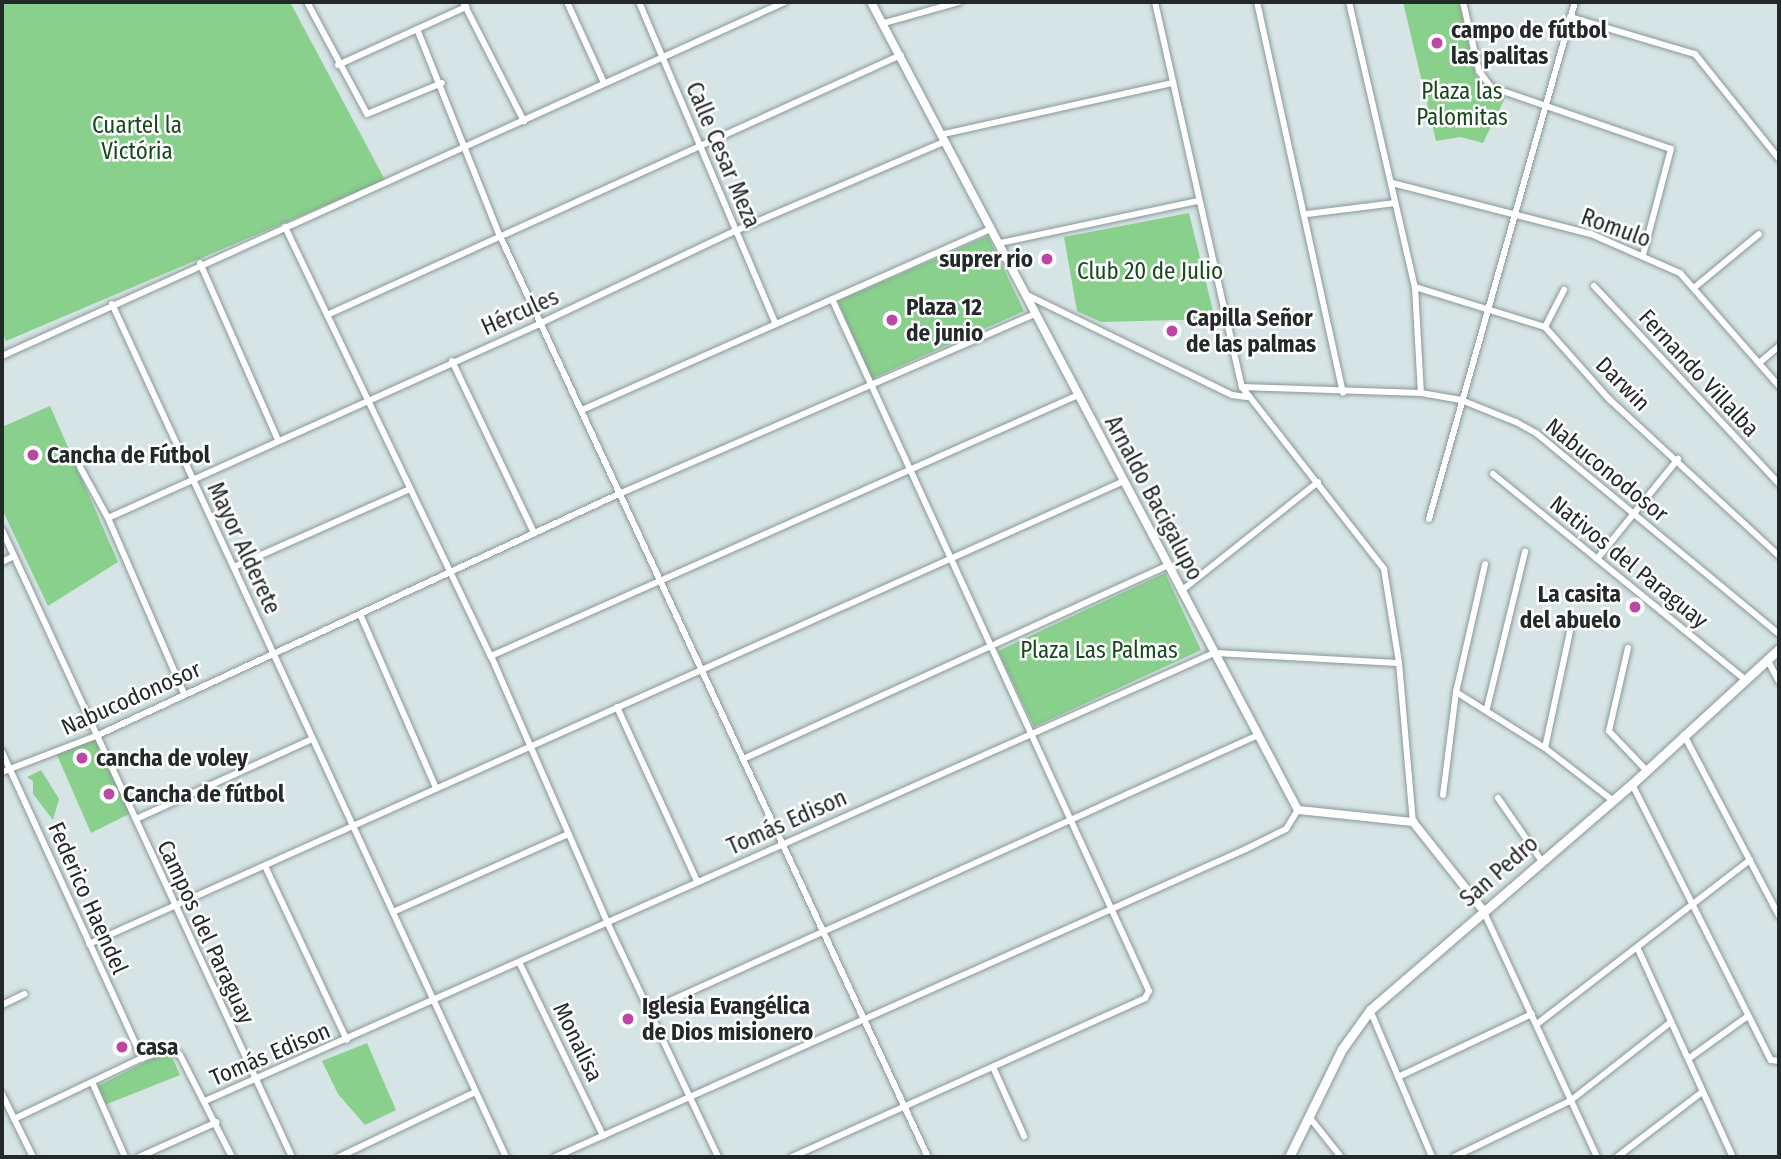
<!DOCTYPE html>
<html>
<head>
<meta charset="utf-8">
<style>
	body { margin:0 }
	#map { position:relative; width:1781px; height:1159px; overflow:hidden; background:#d6e4e5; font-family:"Fira Sans Condensed",sans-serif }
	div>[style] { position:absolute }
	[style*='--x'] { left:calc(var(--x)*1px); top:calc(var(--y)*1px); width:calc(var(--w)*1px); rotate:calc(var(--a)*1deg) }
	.green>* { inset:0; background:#88d08b }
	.roads { filter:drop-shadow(0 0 2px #8a9798) drop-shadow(0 0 2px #8a9798) }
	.minor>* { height:6px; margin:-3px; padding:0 3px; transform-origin:3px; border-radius:3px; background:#fff }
	.tertiary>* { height:8px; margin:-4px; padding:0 4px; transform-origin:4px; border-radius:4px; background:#fff }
	.secondary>* { height:9px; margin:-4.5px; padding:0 4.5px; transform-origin:4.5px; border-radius:4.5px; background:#fff }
	.dots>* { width:19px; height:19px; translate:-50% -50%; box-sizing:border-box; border:4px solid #fff; border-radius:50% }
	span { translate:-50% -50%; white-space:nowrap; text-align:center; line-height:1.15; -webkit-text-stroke:5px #fff; paint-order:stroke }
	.poi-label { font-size:23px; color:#232828; font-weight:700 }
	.left { translate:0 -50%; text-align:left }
	.right { translate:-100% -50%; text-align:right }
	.park-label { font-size:23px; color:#154a1c }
	.street-label { font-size:23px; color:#232828 }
	.frame { position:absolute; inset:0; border:4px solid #232828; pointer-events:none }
</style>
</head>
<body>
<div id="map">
	<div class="green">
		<div style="clip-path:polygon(2px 2px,290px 2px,385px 180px,6px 341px,2px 332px)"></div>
		<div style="clip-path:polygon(1403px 2px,1459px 2px,1476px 76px,1505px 98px,1483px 143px,1460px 137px,1436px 141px)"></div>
		<div style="clip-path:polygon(1189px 213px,1215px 319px,1101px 322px,1077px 311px,1064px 237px)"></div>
		<div style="clip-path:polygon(988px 236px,1024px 311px,871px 379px,838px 301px)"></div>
		<div style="clip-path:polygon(50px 406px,118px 562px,48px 606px,2px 509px,2px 427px)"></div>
		<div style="clip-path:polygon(1165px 573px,1201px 650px,1034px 727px,998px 651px)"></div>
		<div style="clip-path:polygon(95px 738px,131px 813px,91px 833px,57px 755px)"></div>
		<div style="clip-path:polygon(41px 770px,59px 799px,53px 820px,33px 794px,33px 781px,27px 777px)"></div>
		<div style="clip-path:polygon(367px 1043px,396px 1110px,365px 1125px,338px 1094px,322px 1061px)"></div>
		<div style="clip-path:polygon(169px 1050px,180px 1075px,102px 1106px,94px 1088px)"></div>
	</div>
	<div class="roads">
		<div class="minor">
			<div style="--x:307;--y:2;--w:127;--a:61.8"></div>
			<div style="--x:367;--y:114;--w:81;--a:-22.5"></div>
			<div style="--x:463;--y:2;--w:134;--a:62.9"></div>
			<div style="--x:567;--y:2;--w:89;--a:65.4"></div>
			<div style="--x:639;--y:2;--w:348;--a:67"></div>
			<div style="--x:1155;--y:2;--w:395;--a:77.3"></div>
			<div style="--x:1242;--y:387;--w:231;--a:52"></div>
			<div style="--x:1384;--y:569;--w:95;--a:80.9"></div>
			<div style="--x:1399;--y:663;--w:160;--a:85"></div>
			<div style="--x:1257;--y:2;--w:400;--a:77.6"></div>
			<div style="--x:1349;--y:2;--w:293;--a:77"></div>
			<div style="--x:1415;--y:287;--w:106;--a:86.8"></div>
			<div style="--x:1463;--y:2;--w:71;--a:76.9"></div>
			<div style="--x:1479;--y:71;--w:20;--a:53"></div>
			<div style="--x:1491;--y:87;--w:190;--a:19"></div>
			<div style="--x:1671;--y:149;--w:110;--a:104.8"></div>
			<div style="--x:1570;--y:17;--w:130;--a:16.5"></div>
			<div style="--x:1695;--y:54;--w:134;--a:51.3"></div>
			<div style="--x:884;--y:23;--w:78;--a:-15.6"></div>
			<div style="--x:417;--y:29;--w:223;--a:68.2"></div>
			<div style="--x:500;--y:236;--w:1016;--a:65.08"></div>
			<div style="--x:338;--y:65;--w:141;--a:-24.4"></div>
			<div style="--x:944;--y:134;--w:235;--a:-12.6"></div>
			<div style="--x:1392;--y:183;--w:205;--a:14.4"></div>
			<div style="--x:1591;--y:234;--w:97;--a:23.7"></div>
			<div style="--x:1680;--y:273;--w:150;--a:48.8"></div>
			<div style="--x:1307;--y:214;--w:89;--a:-7.1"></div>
			<div style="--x:285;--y:227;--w:476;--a:64.4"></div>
			<div style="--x:491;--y:656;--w:292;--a:66.4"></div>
			<div style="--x:608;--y:924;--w:258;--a:64.7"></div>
			<div style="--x:1000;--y:243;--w:202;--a:-12"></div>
			<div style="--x:200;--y:263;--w:193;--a:66.2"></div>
			<div style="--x:1594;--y:286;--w:271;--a:46.9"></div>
			<div style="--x:1415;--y:287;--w:136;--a:17.1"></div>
			<div style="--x:1545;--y:327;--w:96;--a:48.4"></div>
			<div style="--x:1609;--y:399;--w:231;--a:42.7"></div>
			<div style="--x:1695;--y:287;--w:83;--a:-39.6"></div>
			<div style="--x:1027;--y:295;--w:228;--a:26"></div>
			<div style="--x:1232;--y:395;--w:15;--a:8"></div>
			<div style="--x:112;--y:304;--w:940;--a:65.21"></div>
			<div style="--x:327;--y:315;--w:630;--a:-24.37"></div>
			<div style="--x:1545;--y:327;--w:42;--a:-62.8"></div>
			<div style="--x:2;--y:356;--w:859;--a:-24.33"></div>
			<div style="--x:452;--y:361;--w:191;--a:64.5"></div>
			<div style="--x:1759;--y:363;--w:26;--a:-40"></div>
			<div style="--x:1242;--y:387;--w:179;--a:1.9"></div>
			<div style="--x:1421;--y:393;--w:41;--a:9.9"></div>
			<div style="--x:1461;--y:400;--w:59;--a:21.8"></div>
			<div style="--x:1516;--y:422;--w:23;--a:29"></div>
			<div style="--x:1536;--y:433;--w:315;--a:39.6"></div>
			<div style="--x:582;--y:410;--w:447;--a:-23.9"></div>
			<div style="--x:80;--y:467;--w:58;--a:61.2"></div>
			<div style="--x:108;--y:518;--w:192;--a:66.6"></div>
			<div style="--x:1493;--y:474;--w:323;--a:39.2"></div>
			<div style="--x:108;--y:518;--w:475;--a:-24.2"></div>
			<div style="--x:541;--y:323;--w:215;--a:-25.4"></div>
			<div style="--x:735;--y:231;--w:229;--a:-23.1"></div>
			<div style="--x:1429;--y:519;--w:537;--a:-74.23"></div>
			<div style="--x:2;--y:530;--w:691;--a:65.18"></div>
			<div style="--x:1597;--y:559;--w:129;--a:-51"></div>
			<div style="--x:2;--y:562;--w:13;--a:-27"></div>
			<div style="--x:234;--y:567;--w:190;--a:-23.9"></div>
			<div style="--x:1181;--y:591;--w:175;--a:-38.5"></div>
			<div style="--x:360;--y:614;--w:190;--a:66.4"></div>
			<div style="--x:1628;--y:648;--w:85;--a:102.9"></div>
			<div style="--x:1609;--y:731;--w:55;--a:46.5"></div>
			<div style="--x:491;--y:656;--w:642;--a:-23.97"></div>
			<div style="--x:1767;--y:659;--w:26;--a:62"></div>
			<div style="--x:1456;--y:692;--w:105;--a:32.2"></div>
			<div style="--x:1545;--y:748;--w:83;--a:37.7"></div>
			<div style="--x:617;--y:707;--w:192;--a:65.3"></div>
			<div style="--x:1487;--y:708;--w:161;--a:-76.3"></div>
			<div style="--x:1684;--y:735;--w:204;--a:62.3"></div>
			<div style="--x:1545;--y:748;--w:120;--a:-77.9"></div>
			<div style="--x:2;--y:752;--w:337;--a:65.4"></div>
			<div style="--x:743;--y:759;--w:466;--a:-24.5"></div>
			<div style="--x:2;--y:772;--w:101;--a:-21"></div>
			<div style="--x:96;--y:736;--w:579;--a:-24.84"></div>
			<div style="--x:621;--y:493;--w:451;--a:-23.4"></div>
			<div style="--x:1632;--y:784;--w:309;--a:63.3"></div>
			<div style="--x:1771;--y:1060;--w:8;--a:7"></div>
			<div style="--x:1443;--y:795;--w:104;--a:-82.8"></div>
			<div style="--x:1456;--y:692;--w:131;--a:-77.2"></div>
			<div style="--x:1498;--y:798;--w:75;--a:55.3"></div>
			<div style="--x:136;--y:819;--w:193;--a:-24.4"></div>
			<div style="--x:265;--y:866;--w:192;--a:64.8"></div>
			<div style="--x:1483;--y:910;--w:272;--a:65.2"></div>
			<div style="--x:393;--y:912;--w:192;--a:-24"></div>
			<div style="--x:89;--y:944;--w:1132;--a:-24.1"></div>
			<div style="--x:1638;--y:949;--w:229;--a:65.5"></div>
			<div style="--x:520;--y:964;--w:191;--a:64.2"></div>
			<div style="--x:2;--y:1005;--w:25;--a:-26"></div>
			<div style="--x:650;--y:1010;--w:665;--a:-24.33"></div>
			<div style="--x:1370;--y:1010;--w:160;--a:67.1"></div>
			<div style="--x:1537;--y:1024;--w:269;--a:-37.6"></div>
			<div style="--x:1688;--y:1059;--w:74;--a:-35.6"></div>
			<div style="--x:993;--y:1067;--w:76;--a:65.8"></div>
			<div style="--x:1398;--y:1077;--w:148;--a:-25.2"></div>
			<div style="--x:93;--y:1084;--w:80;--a:66.3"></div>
			<div style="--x:2;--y:1094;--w:70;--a:63.8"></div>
			<div style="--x:205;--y:1101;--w:1104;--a:-23.94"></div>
			<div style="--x:1214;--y:653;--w:185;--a:3.1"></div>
			<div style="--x:1310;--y:1118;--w:50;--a:51.5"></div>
			<div style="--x:14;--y:1119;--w:142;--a:-25.5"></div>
			<div style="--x:142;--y:1058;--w:28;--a:-17"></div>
			<div style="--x:169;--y:1050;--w:12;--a:24"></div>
			<div style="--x:180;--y:1055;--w:114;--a:63"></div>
			<div style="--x:139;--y:1157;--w:85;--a:-24.2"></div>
			<div style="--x:339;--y:1157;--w:151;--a:-25.5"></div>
			<div style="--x:555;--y:1157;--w:757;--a:-24.02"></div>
			<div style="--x:1246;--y:849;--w:45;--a:-26.6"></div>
			<div style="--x:1286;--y:829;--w:22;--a:-58"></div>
			<div style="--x:792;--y:1157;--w:387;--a:-24.2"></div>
			<div style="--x:1145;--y:998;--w:8;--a:-60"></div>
			<div style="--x:1149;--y:991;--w:761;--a:-114.61"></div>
			<div style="--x:1454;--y:1157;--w:129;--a:-25.8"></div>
			<div style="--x:1570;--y:1101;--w:128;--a:-38"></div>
			<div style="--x:1617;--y:1157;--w:107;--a:-37.4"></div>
		</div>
		<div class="tertiary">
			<div style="--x:871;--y:2;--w:914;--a:62.15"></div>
			<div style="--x:1298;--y:810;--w:116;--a:6"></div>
			<div style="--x:1413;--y:822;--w:112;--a:51.5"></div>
		</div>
		<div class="secondary">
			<div style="--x:1289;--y:1157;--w:120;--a:-63.9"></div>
			<div style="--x:1342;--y:1049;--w:48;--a:-54.3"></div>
			<div style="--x:1370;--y:1010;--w:346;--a:-40.8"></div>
			<div style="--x:1632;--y:784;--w:200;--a:-42.6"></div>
		</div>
	</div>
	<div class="dots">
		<div style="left:1437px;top:43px;background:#bb49a3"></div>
		<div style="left:1047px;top:259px;background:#bb49a3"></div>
		<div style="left:892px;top:320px;background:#bb49a3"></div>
		<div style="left:1172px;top:331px;background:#bb49a3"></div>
		<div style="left:33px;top:455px;background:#bb49a3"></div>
		<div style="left:1635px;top:607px;background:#bb49a3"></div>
		<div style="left:82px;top:758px;background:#bb49a3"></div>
		<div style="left:109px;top:794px;background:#bb49a3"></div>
		<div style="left:628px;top:1019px;background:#bb49a3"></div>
		<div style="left:122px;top:1047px;background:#bb49a3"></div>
	</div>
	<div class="poi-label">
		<span class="left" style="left:1451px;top:43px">campo de fútbol<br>las palitas</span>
		<span class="right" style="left:1033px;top:259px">suprer rio</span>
		<span class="left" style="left:906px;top:320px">Plaza 12<br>de junio</span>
		<span class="left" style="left:1186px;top:331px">Capilla Señor<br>de las palmas</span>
		<span class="left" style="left:47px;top:455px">Cancha de Fútbol</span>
		<span class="right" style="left:1621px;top:607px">La casita<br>del abuelo</span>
		<span class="left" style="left:96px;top:758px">cancha de voley</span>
		<span class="left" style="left:123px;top:794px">Cancha de fútbol</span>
		<span class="left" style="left:642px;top:1019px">Iglesia Evangélica<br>de Dios misionero</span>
		<span class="left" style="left:136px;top:1047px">casa</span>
	</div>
	<div class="park-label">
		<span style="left:1462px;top:104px">Plaza las<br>Palomitas</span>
		<span style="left:137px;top:138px">Cuartel la<br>Victória</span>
		<span style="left:1150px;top:271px">Club 20 de Julio</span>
		<span style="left:1099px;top:650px">Plaza Las Palmas</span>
	</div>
	<div class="street-label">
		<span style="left:723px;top:155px;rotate:67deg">Calle Cesar Meza</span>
		<span style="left:1616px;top:228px;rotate:20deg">Romulo</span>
		<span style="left:520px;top:312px;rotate:-24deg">Hércules</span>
		<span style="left:1699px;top:373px;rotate:47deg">Fernando Villalba</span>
		<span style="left:1623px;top:384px;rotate:45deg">Darwin</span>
		<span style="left:1607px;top:470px;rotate:39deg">Nabuconodosor</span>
		<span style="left:1154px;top:498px;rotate:62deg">Arnaldo Bacigalupo</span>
		<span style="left:244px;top:548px;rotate:65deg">Mayor Alderete</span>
		<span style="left:1629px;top:562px;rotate:39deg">Nativos del Paraguay</span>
		<span style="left:131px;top:698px;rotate:-24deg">Nabucodonosor</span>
		<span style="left:787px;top:822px;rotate:-24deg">Tomás Edison</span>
		<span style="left:1499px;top:871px;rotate:-41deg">San Pedro</span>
		<span style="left:88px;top:898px;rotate:66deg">Federico Haendel</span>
		<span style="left:206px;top:932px;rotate:65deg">Campos del Paraguay</span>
		<span style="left:578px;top:1042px;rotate:64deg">Monalisa</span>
		<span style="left:270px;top:1054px;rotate:-23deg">Tomás Edison</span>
	</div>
	<div class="frame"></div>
</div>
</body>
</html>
